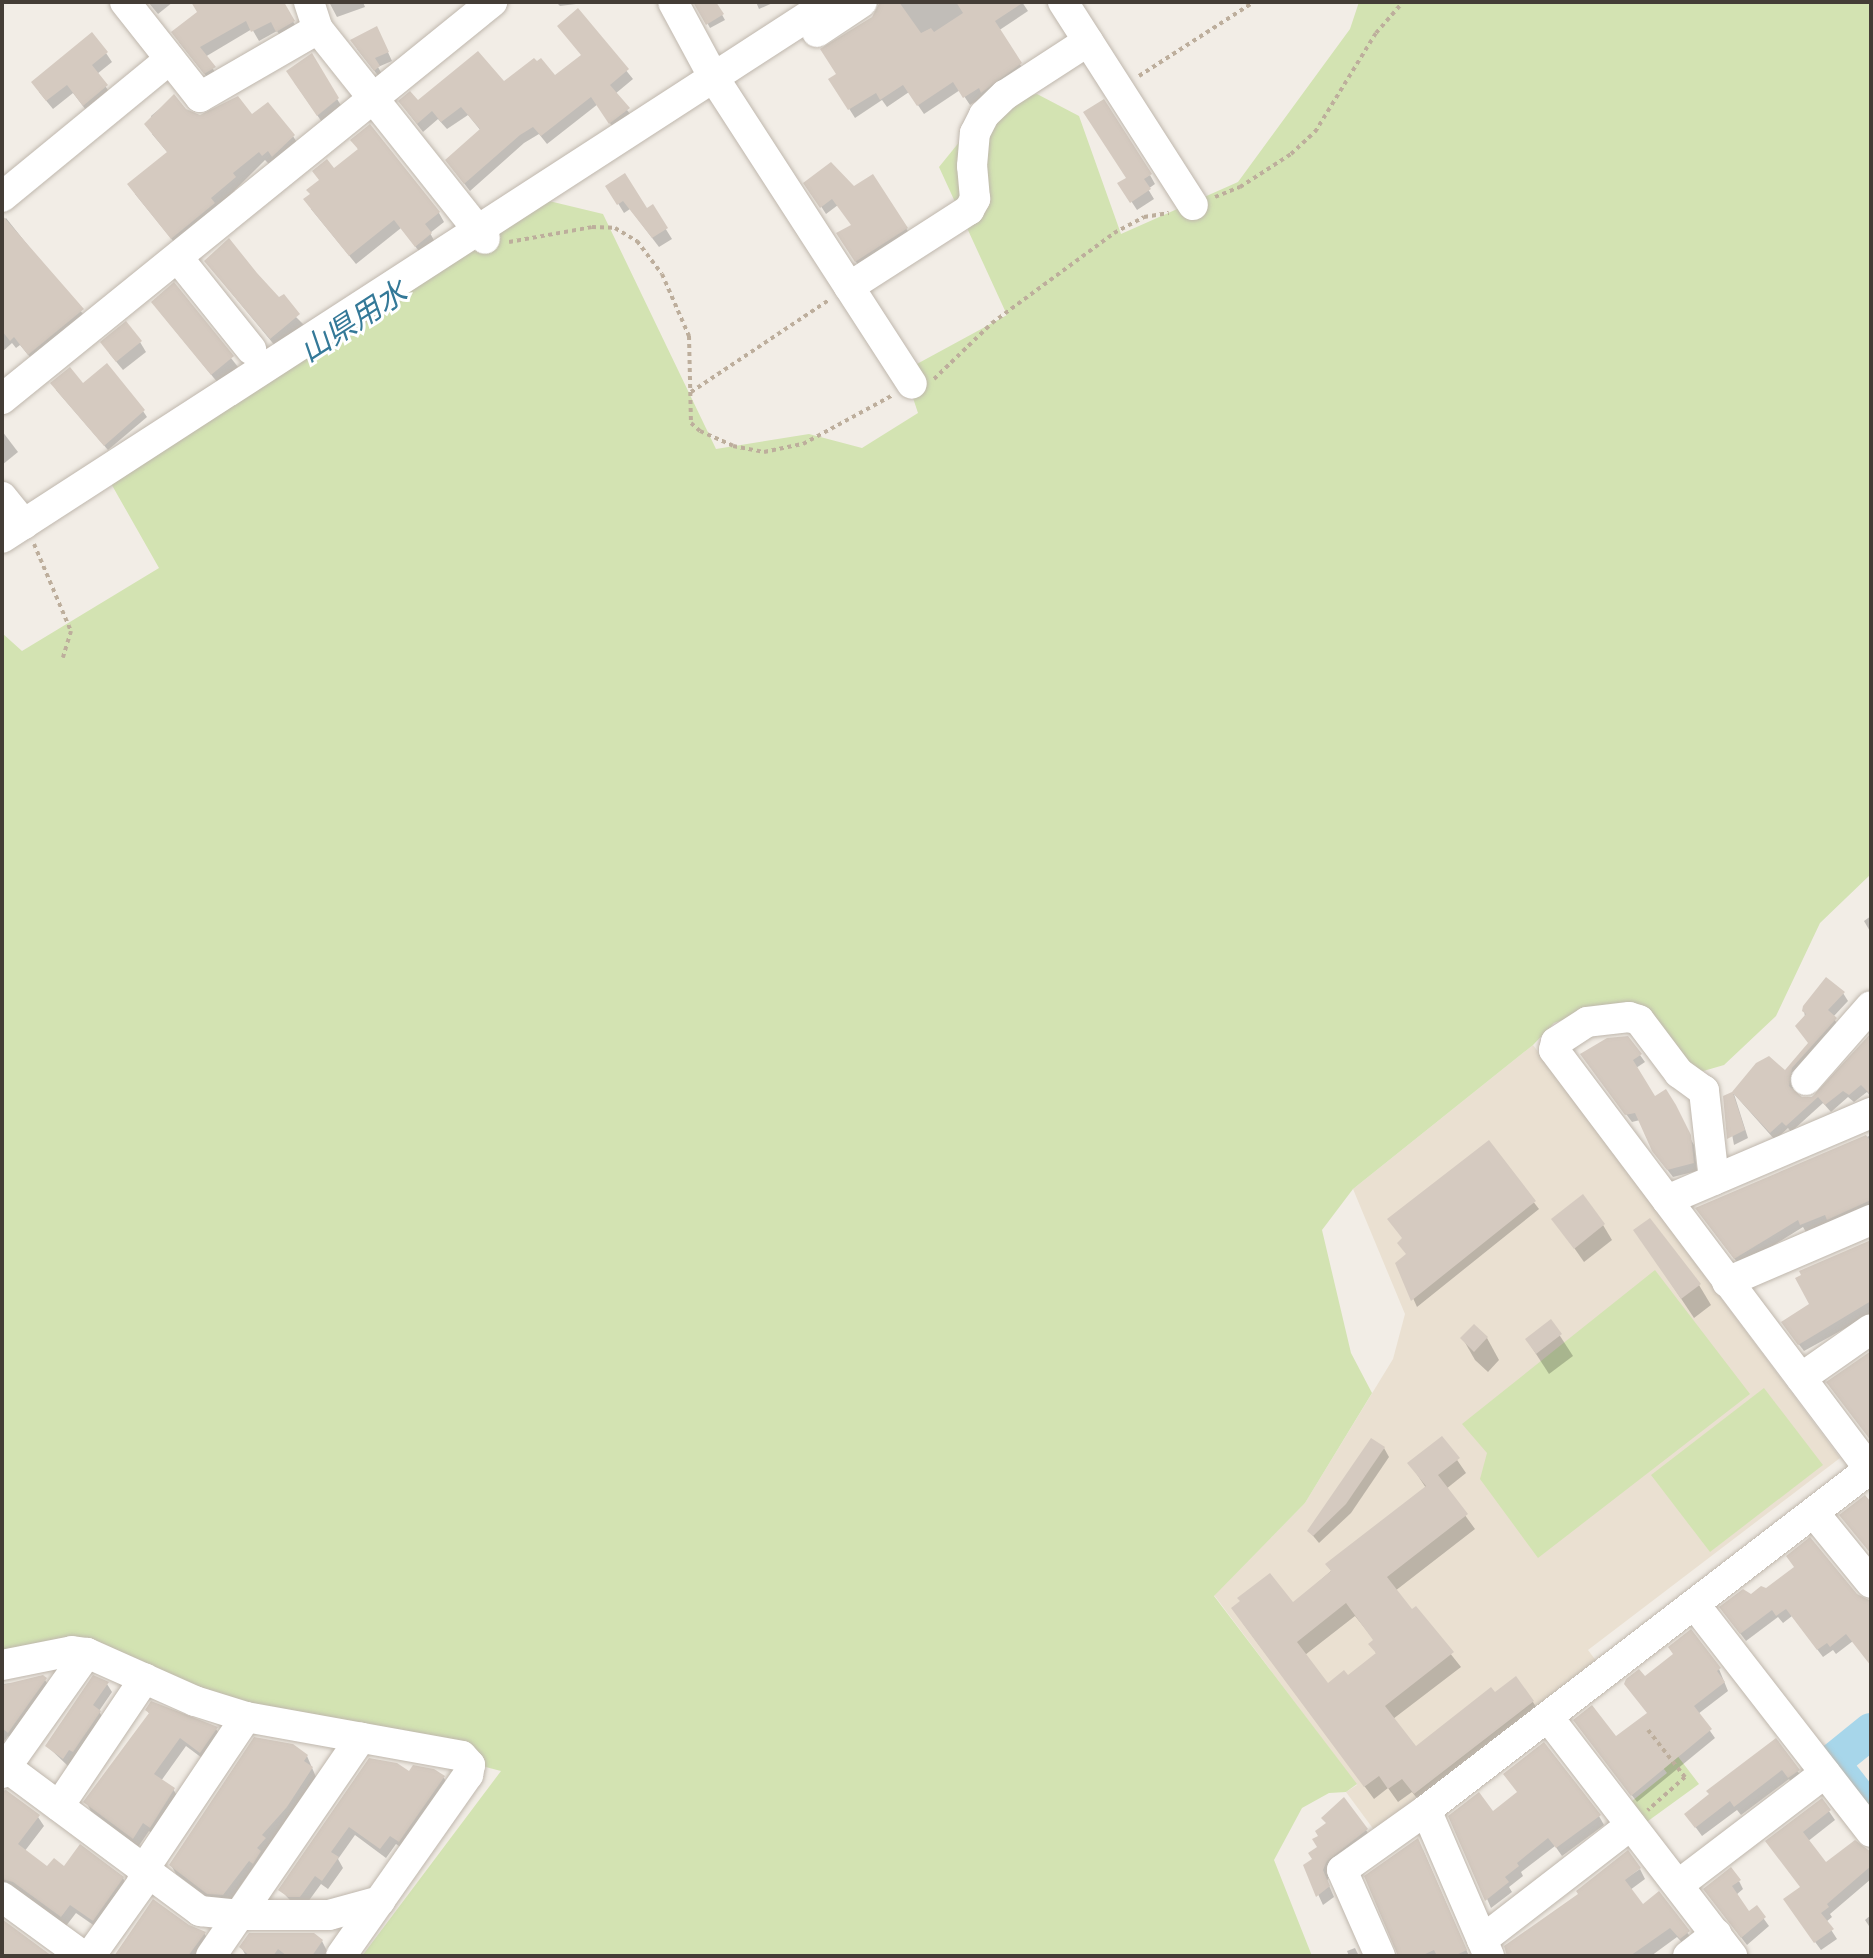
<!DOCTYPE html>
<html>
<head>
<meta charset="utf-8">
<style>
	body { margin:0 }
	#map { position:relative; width:1873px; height:1958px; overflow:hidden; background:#f2ede6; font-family:"Titillium Web","Noto Sans JP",sans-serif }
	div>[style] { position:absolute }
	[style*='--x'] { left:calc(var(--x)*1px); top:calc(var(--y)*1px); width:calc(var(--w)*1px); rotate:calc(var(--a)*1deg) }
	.education>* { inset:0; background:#eae0d1 }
	.green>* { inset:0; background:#d3e3b2 }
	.shadow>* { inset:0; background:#0003 }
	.river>* { height:36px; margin:-18px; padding:0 18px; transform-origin:18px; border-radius:18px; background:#a7d6ea }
	.building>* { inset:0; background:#d5cac0 }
	.path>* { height:4px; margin-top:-2px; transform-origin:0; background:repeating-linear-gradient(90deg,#bdae9c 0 4px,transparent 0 8px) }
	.roads { filter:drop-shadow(0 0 2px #bfb7ad) drop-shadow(0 0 2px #bfb7ad) }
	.minor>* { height:30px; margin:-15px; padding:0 15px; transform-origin:15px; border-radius:15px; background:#fff }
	span { translate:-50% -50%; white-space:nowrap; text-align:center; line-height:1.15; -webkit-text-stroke:6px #fff; paint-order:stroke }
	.water-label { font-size:30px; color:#347998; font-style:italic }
	.frame { position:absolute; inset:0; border:4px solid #443d36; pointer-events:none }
</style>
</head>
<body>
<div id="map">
	<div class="education">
		<div style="clip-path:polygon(1533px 1045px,1840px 1458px,1588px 1650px,1600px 1666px,1377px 1834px,1346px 1792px,1357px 1785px,1214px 1595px,1305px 1503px,1393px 1359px,1405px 1314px,1353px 1189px)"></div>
	</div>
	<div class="green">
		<div style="clip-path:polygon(1359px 2px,1871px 2px,1871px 874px,1820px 923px,1776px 1016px,1724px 1065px,1693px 1074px,1597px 1008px,1554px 1023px,1533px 1045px,1353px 1189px,1322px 1230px,1351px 1353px,1372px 1393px,1305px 1503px,1214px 1596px,1357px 1784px,1346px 1792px,1329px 1793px,1302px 1808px,1274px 1860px,1312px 1956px,362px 1956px,501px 1771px,56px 1655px,2px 1663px,2px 633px,22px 651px,159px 568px,109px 480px,549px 201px,603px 214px,716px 449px,809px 434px,862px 448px,918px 413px,904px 371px,1007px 315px,939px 167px,991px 103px,1037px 94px,1079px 116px,1121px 234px,1238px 182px,1350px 29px)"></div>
		<div style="clip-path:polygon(1655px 1270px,1750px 1394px,1538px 1558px,1480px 1479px,1487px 1453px,1462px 1424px)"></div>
		<div style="clip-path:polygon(1764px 1388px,1823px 1465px,1710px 1552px,1651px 1475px)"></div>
		<div style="clip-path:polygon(1647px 1716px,1699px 1784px,1637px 1829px,1622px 1809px,1667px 1773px,1633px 1729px)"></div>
	</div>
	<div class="shadow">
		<div style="clip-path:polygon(148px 2px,173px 2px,158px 14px)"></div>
		<div style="clip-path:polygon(194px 2px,282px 2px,299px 32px,283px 40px,277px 31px,259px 41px,252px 29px,205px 57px,219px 78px,211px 82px,179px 42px,200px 12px)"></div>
		<div style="clip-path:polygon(329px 2px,363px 2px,365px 7px,337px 17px)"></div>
		<div style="clip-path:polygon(556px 2px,575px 2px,576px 4px,560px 6px)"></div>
		<div style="clip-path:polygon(696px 2px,715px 2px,725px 20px,710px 28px)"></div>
		<div style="clip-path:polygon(756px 2px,775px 2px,759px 9px)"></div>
		<div style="clip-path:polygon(883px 2px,1022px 2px,1028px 11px,998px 31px,1025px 72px,970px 105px,960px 90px,924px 114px,909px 92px,887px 107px,882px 100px,855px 118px,831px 80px,838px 75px)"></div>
		<div style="clip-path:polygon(578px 11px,633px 79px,615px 94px,633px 118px,615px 131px,598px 104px,547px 144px,539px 134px,524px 143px,470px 191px,453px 169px,481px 131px,468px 115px,447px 129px,438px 119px,423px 132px,406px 110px,418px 103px,503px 84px,555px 78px,582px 56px)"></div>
		<div style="clip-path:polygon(381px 37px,392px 61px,378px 67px,383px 76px,380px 78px,357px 49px)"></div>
		<div style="clip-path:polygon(106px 53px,112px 62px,97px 74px,112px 96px,89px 114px,73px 93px,53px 109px,39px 92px)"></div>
		<div style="clip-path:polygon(312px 56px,343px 109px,324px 125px,294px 82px)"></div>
		<div style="clip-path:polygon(174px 97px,185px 110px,200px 117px,252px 116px,293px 136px,299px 146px,269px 164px,265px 160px,178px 247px,135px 194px,168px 153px,152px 134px,151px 116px)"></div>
		<div style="clip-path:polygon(353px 140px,439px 213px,444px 222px,430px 233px,436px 244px,422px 255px,401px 228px,356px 264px,311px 209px,321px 182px,359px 151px)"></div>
		<div style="clip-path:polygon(1150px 175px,1155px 184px,1148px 189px,1154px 199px,1137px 210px,1120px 184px)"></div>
		<div style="clip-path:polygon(873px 177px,911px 236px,860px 268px,838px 234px,853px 226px,838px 205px,826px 214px,806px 183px,854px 189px)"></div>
		<div style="clip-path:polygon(608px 187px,646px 210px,652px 207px,672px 239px,659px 247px,630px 209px,624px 213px)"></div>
		<div style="clip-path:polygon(6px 218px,87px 319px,34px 362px,20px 345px,16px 348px,12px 343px,2px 352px,2px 222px)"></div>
		<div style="clip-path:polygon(206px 262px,279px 300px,304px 325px,276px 347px)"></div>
		<div style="clip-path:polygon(174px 285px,238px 367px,218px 383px,159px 311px)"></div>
		<div style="clip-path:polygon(140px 342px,146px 352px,123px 370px,109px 353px)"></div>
		<div style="clip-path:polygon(82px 386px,143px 411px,147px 417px,108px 450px,56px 390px)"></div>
		<div style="clip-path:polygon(2px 431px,18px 452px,2px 465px)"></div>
		<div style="clip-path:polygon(1871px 916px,1871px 933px,1864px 921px)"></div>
		<div style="clip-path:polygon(1843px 993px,1848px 1001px,1833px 1017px,1839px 1027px,1792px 1084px,1796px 1097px,1803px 1100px,1820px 1094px,1871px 1036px,1871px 1097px,1867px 1092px,1854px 1102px,1848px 1097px,1831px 1112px,1823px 1103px,1791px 1132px,1788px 1128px,1775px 1140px,1734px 1094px,1748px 1138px,1734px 1145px,1725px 1097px,1733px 1094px,1758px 1065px,1785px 1073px,1810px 1044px,1804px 1011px)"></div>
		<div style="clip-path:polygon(1640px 1055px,1645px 1062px,1636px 1068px,1654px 1098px,1665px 1092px,1694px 1145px,1697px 1171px,1673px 1177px,1659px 1159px,1640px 1120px,1632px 1122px,1587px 1062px)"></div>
		<div style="clip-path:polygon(1871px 1135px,1871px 1210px,1806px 1232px,1803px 1227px,1740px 1266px,1702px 1216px)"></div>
		<div style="clip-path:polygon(1488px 1143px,1539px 1209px,1417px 1307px,1398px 1264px,1407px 1255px)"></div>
		<div style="clip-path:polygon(1554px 1219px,1603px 1225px,1612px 1240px,1584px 1262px)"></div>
		<div style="clip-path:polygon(1636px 1231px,1699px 1285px,1711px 1305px,1694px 1318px)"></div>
		<div style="clip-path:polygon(1871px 1242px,1871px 1314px,1804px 1351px,1788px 1330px)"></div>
		<div style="clip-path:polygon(1551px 1322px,1573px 1356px,1549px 1374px,1527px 1340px)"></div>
		<div style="clip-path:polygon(1474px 1326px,1487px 1338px,1499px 1360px,1488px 1372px,1475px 1360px,1463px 1339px)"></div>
		<div style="clip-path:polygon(evenodd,1442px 1438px,1466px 1473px,1446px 1489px,1475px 1529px,1395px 1591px,1411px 1612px,1415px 1609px,1461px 1667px,1393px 1719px,1416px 1749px,1495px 1695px,1533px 1702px,1541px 1715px,1423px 1806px,1412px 1792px,1398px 1802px,1388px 1788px,1374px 1799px,1242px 1622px,1292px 1605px,1426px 1488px,1410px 1464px,1442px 1438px,1355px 1616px,1375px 1641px,1371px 1644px,1377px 1655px,1348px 1678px,1327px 1685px,1305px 1655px,1355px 1616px)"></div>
		<div style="clip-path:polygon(1384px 1448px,1389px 1457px,1351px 1513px,1319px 1543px,1309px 1531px)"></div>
		<div style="clip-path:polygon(1751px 1596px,1871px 1615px,1871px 1664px,1853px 1641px,1836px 1654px,1833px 1650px,1823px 1657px,1792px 1616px,1783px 1623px,1778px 1617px,1746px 1641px,1727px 1616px)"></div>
		<div style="clip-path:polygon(1719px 1669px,1728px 1691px,1698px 1714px,1715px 1738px,1637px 1802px,1580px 1728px,1616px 1739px,1648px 1714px,1644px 1679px)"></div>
		<div style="clip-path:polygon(45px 1680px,51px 1689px,14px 1741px,8px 1736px,2px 1744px,2px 1684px)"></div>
		<div style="clip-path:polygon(107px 1684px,112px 1692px,99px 1711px,104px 1721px,68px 1766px,47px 1746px)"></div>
		<div style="clip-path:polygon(147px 1710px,216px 1729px,222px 1738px,206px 1761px,186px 1746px,161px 1781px,173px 1789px,179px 1799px,156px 1836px,149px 1831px,138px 1847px,91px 1811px,86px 1802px,150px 1715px)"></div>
		<div style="clip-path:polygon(1775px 1741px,1804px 1780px,1795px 1787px,1789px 1779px,1741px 1815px,1737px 1810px,1702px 1836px,1686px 1814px)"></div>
		<div style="clip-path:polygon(307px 1756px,316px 1777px,228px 1904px,213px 1902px,176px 1874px,171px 1865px)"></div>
		<div style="clip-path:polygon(370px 1760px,410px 1774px,444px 1778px,449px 1787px,405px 1850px,396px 1844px,386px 1858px,355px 1835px,338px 1859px,343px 1868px,328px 1889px,321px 1884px,305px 1906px,295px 1906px,281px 1890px)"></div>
		<div style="clip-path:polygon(2px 1801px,38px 1817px,44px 1826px,24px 1852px,47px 1869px,123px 1878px,128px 1888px,99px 1929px,76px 1913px,66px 1926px,2px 1892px)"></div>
		<div style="clip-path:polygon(1822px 1801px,1835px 1820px,1807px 1842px,1825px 1865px,1871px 1858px,1871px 1879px,1830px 1914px,1832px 1917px,1826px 1922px,1837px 1939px,1821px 1950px,1791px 1909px,1802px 1888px,1768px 1842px)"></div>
		<div style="clip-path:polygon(1493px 1814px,1599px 1816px,1604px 1825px,1562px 1856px,1555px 1846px,1521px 1872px,1523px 1876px,1509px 1887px,1512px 1892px,1491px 1908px,1451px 1816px)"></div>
		<div style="clip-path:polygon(1328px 1825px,1366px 1830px,1372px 1840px,1332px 1871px,1327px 1881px,1334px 1897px,1323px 1905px,1305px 1866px,1314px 1859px)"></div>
		<div style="clip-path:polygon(1423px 1850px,1469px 1956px,1398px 1956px)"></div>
		<div style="clip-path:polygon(1640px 1869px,1645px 1879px,1630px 1890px,1642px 1906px,1659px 1894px,1694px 1942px,1687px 1948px,1677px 1937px,1651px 1956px,1509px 1956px)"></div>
		<div style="clip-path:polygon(1739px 1881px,1743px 1889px,1736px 1895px,1749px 1913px,1756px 1908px,1769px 1926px,1747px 1945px,1710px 1897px)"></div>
		<div style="clip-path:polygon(1871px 1915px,1871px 1929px,1865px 1920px)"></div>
		<div style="clip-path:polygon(188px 1927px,204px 1933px,210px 1943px,200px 1956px,115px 1956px)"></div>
		<div style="clip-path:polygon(322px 1941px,327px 1951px,325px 1956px,246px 1956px,241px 1947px)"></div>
		<div style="clip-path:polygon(1355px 1948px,1359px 1956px,1349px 1956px,1347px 1951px)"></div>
	</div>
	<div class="river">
		<div style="--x:1860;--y:1799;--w:42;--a:-128.2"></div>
		<div style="--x:1834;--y:1766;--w:6;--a:-81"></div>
		<div style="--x:1835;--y:1760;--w:46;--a:-38.9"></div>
	</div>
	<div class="building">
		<div style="clip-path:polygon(191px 2px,284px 2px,295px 21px,276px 32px,271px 22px,251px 32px,246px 21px,200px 47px,216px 67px,204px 74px,171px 32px,197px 12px)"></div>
		<div style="clip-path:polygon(693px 2px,716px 2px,724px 14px,706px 25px)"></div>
		<div style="clip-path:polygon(880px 2px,899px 2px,921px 33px,931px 28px,934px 32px,963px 13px,956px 2px,1024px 2px,995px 21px,1022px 63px,981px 93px,979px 88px,963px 98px,953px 82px,917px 106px,903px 85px,880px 100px,876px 93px,848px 110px,828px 79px,836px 74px,820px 49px,872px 17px)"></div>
		<div style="clip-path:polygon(578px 8px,629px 69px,610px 85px,630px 108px,609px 124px,591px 97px,541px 136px,533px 127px,520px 135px,464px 184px,445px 160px,480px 129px,461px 107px,441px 122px,432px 111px,417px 124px,398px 101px,410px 91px,418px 100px,478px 51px,504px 81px,534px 58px,537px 61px,541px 58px,555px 75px,581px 55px,557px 26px)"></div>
		<div style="clip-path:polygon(377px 26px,389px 52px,375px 58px,380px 66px,374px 71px,350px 40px)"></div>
		<div style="clip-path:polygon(92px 32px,108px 52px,92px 65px,108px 85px,83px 106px,67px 85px,46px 101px,31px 82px)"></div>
		<div style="clip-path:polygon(312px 53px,339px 98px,317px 116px,286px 71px)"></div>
		<div style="clip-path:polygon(174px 94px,186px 109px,200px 115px,238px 96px,252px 114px,268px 102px,295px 135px,272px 157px,268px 151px,262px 156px,259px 152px,233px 173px,236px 177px,211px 198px,215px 203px,171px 239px,127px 184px,167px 152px,144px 124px)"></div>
		<div style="clip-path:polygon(1104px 99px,1152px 174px,1144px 179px,1151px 189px,1130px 203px,1117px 183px,1126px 178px,1083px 112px)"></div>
		<div style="clip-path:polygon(370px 124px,440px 212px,425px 224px,432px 233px,415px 247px,394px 220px,349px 256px,303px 199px,310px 194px,306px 190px,319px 180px,312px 171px,327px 159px,334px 168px,358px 149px,350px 140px)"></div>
		<div style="clip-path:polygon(831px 162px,854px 186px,873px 174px,908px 228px,855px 262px,836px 233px,851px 225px,832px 199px,820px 208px,803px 183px)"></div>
		<div style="clip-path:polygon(625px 173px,647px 208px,653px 204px,668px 228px,652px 238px,623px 201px,617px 205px,605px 186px)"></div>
		<div style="clip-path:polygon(2px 215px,84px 309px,28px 355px,14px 337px,10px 341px,2px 331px)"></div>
		<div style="clip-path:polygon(229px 238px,257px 273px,279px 297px,284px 294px,300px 314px,270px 339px,204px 261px)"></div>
		<div style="clip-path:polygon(174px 282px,234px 356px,211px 375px,151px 302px)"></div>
		<div style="clip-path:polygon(126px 321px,142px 341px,116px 362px,100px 342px)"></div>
		<div style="clip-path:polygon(107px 363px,145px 410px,104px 446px,50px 383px,70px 367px,83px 383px)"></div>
		<div style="clip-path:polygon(1826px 977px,1845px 992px,1828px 1010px,1837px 1018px,1792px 1068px,1789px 1086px,1802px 1097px,1812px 1097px,1871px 1033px,1871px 1095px,1861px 1085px,1849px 1095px,1843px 1091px,1825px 1105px,1818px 1097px,1786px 1126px,1782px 1122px,1770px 1133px,1733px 1093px,1745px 1130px,1727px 1139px,1723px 1096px,1732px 1092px,1756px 1063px,1769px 1056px,1785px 1070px,1808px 1043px,1795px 1026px,1806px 1014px,1802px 1011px,1803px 1006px)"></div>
		<div style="clip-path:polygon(1628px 1036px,1642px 1054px,1633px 1060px,1655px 1096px,1666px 1089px,1676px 1105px,1691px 1135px,1694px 1163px,1667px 1170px,1652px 1151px,1635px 1113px,1625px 1115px,1580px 1054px,1607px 1038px)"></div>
		<div style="clip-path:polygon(1866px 1135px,1871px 1142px,1871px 1200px,1827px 1220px,1825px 1215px,1800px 1225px,1798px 1220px,1734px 1259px,1695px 1208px)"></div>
		<div style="clip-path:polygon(1489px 1140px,1536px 1201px,1411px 1301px,1395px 1263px,1406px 1254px,1397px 1243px,1402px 1238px,1387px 1219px)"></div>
		<div style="clip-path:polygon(1583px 1194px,1605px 1224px,1574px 1249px,1551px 1219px)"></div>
		<div style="clip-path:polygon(1650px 1218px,1701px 1284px,1681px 1299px,1633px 1230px)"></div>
		<div style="clip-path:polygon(1871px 1240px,1871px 1301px,1798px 1345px,1781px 1322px,1809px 1304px,1795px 1278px,1801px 1275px,1799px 1271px)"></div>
		<div style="clip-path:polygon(1551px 1319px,1562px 1334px,1536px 1354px,1525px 1339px)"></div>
		<div style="clip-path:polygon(1474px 1324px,1488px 1337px,1474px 1352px,1460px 1338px)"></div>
		<div style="clip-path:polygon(1871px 1351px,1871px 1441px,1826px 1382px)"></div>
		<div style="clip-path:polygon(evenodd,1442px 1436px,1460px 1458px,1438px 1475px,1468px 1514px,1387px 1577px,1412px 1609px,1416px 1606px,1454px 1652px,1385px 1706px,1416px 1746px,1491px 1687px,1495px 1692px,1516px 1676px,1534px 1701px,1414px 1794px,1402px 1779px,1388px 1789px,1379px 1776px,1364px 1787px,1231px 1608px,1240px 1601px,1237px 1598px,1270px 1573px,1293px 1602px,1331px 1571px,1325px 1564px,1426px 1486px,1407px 1463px,1442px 1436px,1346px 1603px,1373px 1640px,1368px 1644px,1376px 1653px,1348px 1675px,1344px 1670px,1328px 1683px,1297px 1642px,1346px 1603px)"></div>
		<div style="clip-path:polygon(1371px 1438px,1385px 1447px,1346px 1504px,1313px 1536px,1307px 1531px)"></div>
		<div style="clip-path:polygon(1865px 1495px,1871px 1502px,1871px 1554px,1839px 1515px)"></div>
		<div style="clip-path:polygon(1810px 1537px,1857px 1594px,1871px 1601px,1871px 1666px,1846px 1634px,1830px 1647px,1827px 1643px,1817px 1650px,1786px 1609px,1776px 1616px,1772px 1610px,1740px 1634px,1719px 1607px,1743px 1589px,1751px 1594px,1761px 1586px,1766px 1588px,1794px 1567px,1786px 1556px)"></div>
		<div style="clip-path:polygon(1691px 1629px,1721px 1668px,1717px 1671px,1725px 1682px,1694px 1706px,1712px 1729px,1631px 1796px,1573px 1720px,1592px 1705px,1616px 1736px,1647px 1713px,1624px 1684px,1626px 1679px,1639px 1669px,1645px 1676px,1673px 1654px,1668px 1647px)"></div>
		<div style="clip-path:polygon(43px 1675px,47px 1678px,8px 1733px,2px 1728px,2px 1685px)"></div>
		<div style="clip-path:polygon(93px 1675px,109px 1682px,93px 1705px,101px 1711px,73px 1752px,69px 1750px,63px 1759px,45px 1746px)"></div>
		<div style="clip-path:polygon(151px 1701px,218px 1727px,200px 1753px,180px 1738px,154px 1774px,175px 1788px,150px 1828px,143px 1823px,133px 1839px,83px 1802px,149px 1713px,145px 1710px)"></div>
		<div style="clip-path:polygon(254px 1737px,293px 1744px,308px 1755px,304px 1761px,313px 1767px,287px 1807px,262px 1835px,266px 1838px,257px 1848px,261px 1851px,253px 1864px,249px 1861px,223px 1895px,207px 1894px,169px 1865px)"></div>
		<div style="clip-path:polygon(1776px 1738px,1800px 1770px,1788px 1778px,1782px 1770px,1734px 1807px,1730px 1801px,1695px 1828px,1684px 1814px,1709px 1794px,1706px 1791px)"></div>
		<div style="clip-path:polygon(1544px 1742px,1601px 1815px,1556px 1848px,1548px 1838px,1517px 1863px,1519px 1866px,1505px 1877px,1509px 1882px,1485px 1901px,1448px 1816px,1479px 1792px,1493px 1811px,1517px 1792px,1503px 1774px)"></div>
		<div style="clip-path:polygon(369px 1758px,397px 1763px,409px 1771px,413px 1765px,434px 1769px,445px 1776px,399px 1842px,390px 1836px,380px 1849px,349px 1827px,331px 1852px,339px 1857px,322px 1881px,315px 1876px,300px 1897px,288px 1897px,278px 1890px)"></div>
		<div style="clip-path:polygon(6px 1790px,40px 1815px,18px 1844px,47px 1866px,54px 1858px,64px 1866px,80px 1844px,124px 1877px,93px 1921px,70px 1905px,61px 1917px,13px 1882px,2px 1879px,2px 1791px)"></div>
		<div style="clip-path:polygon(1344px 1797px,1368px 1829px,1327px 1861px,1323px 1870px,1330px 1886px,1316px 1897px,1303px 1865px,1312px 1859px,1308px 1853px,1317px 1847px,1312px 1839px,1318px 1836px,1315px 1831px,1326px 1823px,1321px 1818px)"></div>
		<div style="clip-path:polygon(1822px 1798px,1831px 1810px,1803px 1832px,1826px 1862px,1855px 1840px,1871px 1852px,1871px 1866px,1827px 1904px,1829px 1907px,1821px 1913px,1834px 1929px,1814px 1943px,1783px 1899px,1800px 1887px,1765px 1841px)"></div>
		<div style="clip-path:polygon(1418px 1838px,1467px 1950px,1454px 1956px,1437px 1956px,1434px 1950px,1421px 1956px,1398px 1956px,1364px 1876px)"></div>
		<div style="clip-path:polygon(1628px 1850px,1641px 1868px,1625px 1880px,1643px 1904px,1659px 1891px,1690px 1931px,1680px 1939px,1670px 1928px,1630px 1956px,1507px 1956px,1504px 1946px,1578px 1894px,1576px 1891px)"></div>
		<div style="clip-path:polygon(1731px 1867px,1741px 1880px,1732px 1886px,1749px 1911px,1757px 1905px,1766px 1917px,1741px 1938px,1703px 1889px)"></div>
		<div style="clip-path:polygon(153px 1899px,189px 1925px,206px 1932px,188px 1956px,114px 1956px)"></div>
		<div style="clip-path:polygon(2px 1919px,52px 1956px,2px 1956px)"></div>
		<div style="clip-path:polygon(249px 1933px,314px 1933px,323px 1940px,312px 1956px,287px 1956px,278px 1949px,273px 1956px,250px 1956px,239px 1947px)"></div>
	</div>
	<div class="path">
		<div style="--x:1139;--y:76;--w:137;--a:-32.8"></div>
		<div style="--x:1215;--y:197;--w:27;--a:-22"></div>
		<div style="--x:1240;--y:187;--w:61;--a:-32.9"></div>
		<div style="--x:1291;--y:154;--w:33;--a:-43"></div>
		<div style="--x:1315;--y:132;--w:116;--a:-58.4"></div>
		<div style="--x:1376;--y:33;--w:41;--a:-48.9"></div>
		<div style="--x:509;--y:242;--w:84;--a:-10.2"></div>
		<div style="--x:592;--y:227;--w:23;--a:2"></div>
		<div style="--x:615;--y:228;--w:26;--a:31"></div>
		<div style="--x:637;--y:241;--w:41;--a:52.9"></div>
		<div style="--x:662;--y:274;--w:68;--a:66.5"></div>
		<div style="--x:689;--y:336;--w:87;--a:88.7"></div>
		<div style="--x:691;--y:423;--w:12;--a:42"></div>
		<div style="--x:700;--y:431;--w:36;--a:24"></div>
		<div style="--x:733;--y:446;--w:32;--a:11"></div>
		<div style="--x:764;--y:452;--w:40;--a:-12"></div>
		<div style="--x:803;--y:444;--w:102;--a:-28.6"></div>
		<div style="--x:934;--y:379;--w:81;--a:-44"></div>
		<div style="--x:992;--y:323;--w:152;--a:-36.4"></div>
		<div style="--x:1114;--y:233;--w:34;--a:-28"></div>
		<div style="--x:1144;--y:217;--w:25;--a:-9"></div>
		<div style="--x:691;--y:392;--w:166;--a:-33.7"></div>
		<div style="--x:34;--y:544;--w:95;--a:67"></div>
		<div style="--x:71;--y:631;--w:28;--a:107"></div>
		<div style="--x:1648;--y:1730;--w:60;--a:51.8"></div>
		<div style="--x:1685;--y:1777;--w:50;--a:138.3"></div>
	</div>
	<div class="roads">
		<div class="minor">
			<div style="--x:125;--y:2;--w:121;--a:51.7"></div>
			<div style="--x:200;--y:97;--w:136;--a:-30"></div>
			<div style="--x:309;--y:2;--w:28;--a:72"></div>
			<div style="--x:318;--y:29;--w:268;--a:51.5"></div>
			<div style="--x:673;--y:2;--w:86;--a:61.7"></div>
			<div style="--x:714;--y:78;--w:364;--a:57.1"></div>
			<div style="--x:1063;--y:2;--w:241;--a:57.4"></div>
			<div style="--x:817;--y:32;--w:54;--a:-33.7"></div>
			<div style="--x:2;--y:197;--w:217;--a:-39.4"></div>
			<div style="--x:178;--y:258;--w:117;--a:51.3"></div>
			<div style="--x:849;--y:287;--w:143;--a:-32.7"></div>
			<div style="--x:969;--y:210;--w:13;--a:-61"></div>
			<div style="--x:975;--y:199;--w:33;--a:-95"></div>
			<div style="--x:972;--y:166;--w:33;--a:-85"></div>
			<div style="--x:975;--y:133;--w:20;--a:-63"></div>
			<div style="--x:984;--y:115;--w:29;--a:-44"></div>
			<div style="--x:1005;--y:95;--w:99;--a:-33"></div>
			<div style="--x:2;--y:399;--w:631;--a:-39.01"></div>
			<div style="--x:2;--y:497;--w:35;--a:51"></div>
			<div style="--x:2;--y:538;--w:986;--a:-32.92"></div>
			<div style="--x:1806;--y:1080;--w:98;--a:-48.7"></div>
			<div style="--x:1714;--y:1180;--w:90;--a:-96.4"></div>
			<div style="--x:1704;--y:1091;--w:31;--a:-144"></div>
			<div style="--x:1679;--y:1073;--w:66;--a:-127"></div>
			<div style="--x:1639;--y:1020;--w:10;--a:-163"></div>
			<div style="--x:1629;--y:1017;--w:42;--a:173.2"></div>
			<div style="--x:1587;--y:1022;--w:37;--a:147"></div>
			<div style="--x:1556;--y:1042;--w:8;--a:104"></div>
			<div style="--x:1554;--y:1050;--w:526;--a:53.04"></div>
			<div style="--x:1667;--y:1200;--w:222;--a:-23.1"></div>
			<div style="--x:1727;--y:1282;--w:157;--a:-23.3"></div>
			<div style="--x:1801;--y:1378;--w:85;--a:-35"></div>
			<div style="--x:1814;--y:1513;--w:90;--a:50.8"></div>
			<div style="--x:1695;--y:1605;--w:287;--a:52.2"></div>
			<div style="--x:2;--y:1665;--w:71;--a:-11.3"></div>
			<div style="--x:72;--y:1651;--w:15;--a:8"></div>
			<div style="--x:87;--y:1653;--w:118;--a:24"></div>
			<div style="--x:195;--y:1701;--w:53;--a:17.4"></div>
			<div style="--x:246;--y:1717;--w:219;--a:10.2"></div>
			<div style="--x:462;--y:1756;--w:12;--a:48"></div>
			<div style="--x:470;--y:1765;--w:10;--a:101"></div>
			<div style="--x:468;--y:1775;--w:221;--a:125.1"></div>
			<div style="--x:1548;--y:1717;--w:302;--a:52.4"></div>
			<div style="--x:6;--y:1767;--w:140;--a:-54.6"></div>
			<div style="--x:2;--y:1773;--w:7;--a:-56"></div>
			<div style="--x:6;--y:1767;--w:242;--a:36.6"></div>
			<div style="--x:200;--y:1911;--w:40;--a:5.7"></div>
			<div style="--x:240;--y:1915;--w:89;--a:0"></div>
			<div style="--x:329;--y:1915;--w:53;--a:-15.4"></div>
			<div style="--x:59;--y:1806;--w:154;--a:-56.1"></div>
			<div style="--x:1678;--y:1885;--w:185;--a:-37.3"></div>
			<div style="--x:2;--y:1897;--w:100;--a:36.1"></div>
			<div style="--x:1482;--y:1940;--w:188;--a:-37.7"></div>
			<div style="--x:90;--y:1956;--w:90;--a:-54.5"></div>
			<div style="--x:142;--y:1883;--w:14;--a:-82"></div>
			<div style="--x:144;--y:1869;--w:183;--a:-56.1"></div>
			<div style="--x:211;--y:1956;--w:265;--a:-55.5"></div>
			<div style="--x:1380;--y:1956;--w:94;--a:-113.8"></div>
			<div style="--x:1342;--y:1870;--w:103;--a:-35.5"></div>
			<div style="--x:1489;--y:1956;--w:159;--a:-113.3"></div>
			<div style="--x:1426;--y:1810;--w:561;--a:-37.54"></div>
			<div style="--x:1688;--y:1956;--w:36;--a:-38"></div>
		</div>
	</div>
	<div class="water-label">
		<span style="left:353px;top:321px;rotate:-33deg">山県用水</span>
	</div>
	<div class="frame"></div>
</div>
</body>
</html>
